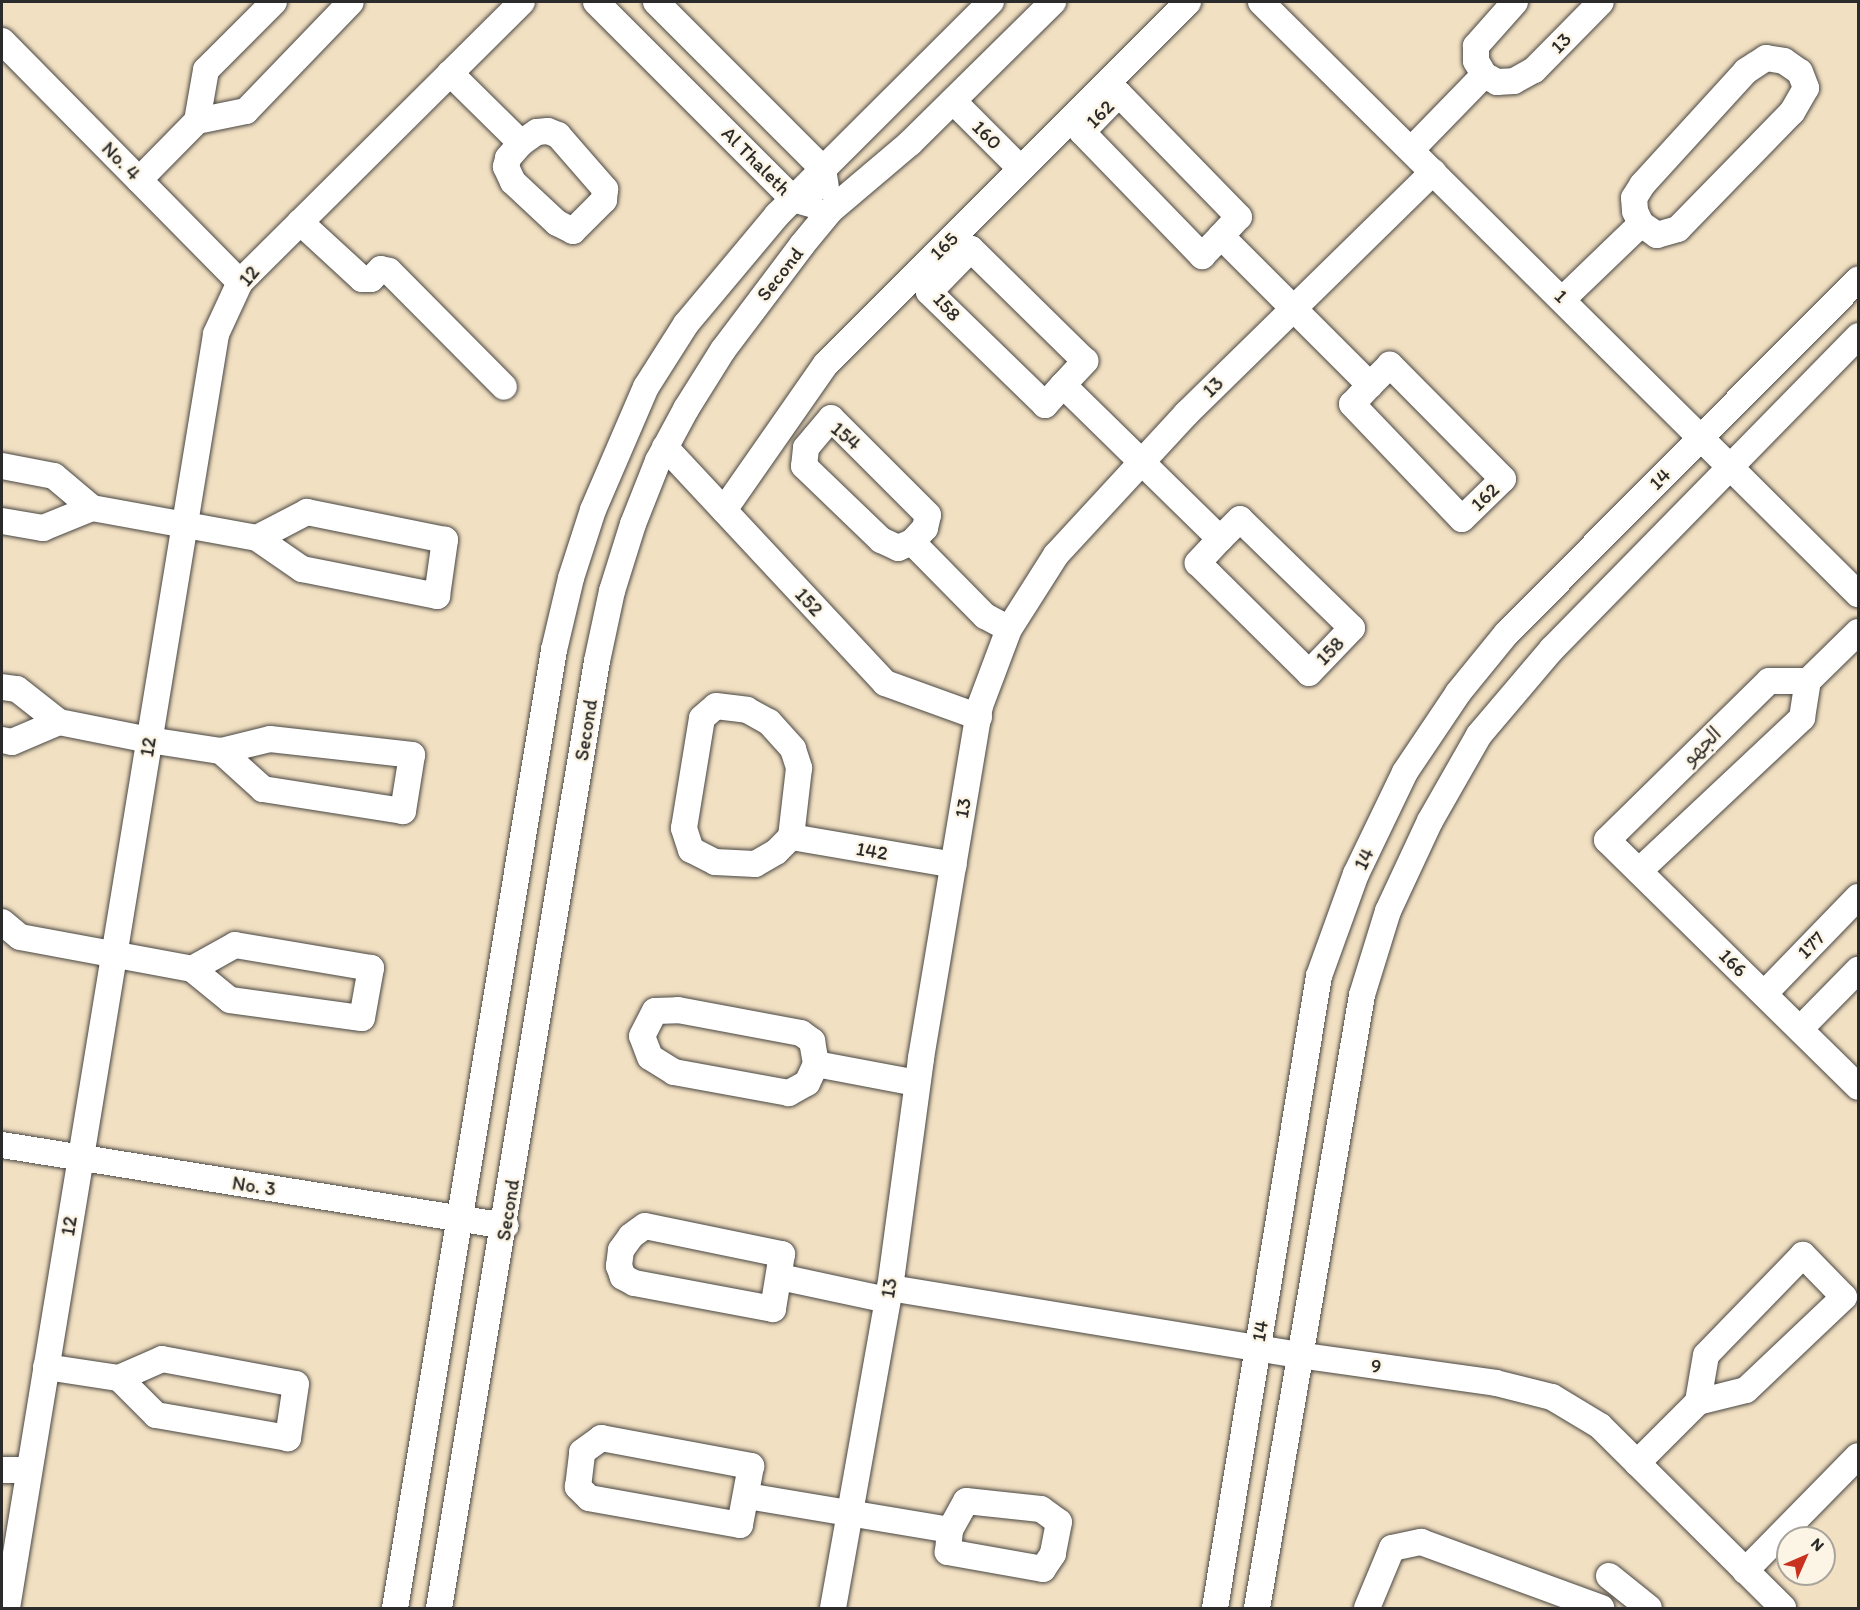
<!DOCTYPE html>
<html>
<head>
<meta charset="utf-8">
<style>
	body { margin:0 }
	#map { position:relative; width:1860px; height:1610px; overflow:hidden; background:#f2e0c2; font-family:Itim,"Playpen Sans Arabic",sans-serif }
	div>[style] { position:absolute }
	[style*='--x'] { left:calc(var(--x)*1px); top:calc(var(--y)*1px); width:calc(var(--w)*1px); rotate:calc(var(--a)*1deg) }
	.roads { filter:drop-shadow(0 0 2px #494642) drop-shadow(0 0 2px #494642) }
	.minor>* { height:26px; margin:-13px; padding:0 13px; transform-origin:13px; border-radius:13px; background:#fff }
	span { translate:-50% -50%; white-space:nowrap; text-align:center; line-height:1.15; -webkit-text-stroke:5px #fcf5e5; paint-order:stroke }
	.street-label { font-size:20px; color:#2b2b2b }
	.frame { position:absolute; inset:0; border:3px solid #2b2b2b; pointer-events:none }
	.north { position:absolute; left:1776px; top:1526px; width:60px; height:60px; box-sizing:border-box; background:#fcf5e5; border:2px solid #a8a49b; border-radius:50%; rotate:45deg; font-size:16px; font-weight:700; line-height:24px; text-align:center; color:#2b2b2b }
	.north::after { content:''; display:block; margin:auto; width:21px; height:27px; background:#c8321e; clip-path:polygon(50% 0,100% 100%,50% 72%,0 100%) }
</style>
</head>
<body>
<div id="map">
	<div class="roads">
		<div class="minor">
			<div style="--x:596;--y:2;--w:279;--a:45"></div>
			<div style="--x:793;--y:199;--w:18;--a:16"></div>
			<div style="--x:656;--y:2;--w:236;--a:45"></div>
			<div style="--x:823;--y:169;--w:18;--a:81"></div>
			<div style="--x:1261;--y:2;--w:841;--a:44.76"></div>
			<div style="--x:1515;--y:2;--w:59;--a:131.6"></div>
			<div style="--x:1476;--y:46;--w:15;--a:90"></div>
			<div style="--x:1476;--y:61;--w:16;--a:60"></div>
			<div style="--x:1484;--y:75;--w:15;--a:28"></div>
			<div style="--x:1497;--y:82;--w:17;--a:-3"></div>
			<div style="--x:1514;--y:81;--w:23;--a:-29"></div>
			<div style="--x:1534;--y:70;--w:95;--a:-45.4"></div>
			<div style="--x:2;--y:41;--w:339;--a:45.4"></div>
			<div style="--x:1766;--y:58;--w:18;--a:9"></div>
			<div style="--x:1784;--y:61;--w:19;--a:35"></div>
			<div style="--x:1800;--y:72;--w:17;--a:69"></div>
			<div style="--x:1806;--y:88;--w:28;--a:120"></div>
			<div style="--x:1792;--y:112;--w:163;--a:134.3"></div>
			<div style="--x:1678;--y:229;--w:22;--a:164"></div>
			<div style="--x:1657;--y:235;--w:19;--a:-145"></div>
			<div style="--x:1641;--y:224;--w:14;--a:-115"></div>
			<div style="--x:1635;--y:211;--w:13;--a:-94"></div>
			<div style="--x:1634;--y:198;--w:15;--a:-58"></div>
			<div style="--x:1642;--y:185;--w:154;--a:-47.6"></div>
			<div style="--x:1746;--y:71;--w:24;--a:-33"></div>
			<div style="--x:450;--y:73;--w:100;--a:44.6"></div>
			<div style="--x:953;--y:101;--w:96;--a:45"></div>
			<div style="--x:197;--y:121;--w:52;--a:-80"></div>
			<div style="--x:206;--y:70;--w:96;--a:-45"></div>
			<div style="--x:548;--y:131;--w:11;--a:22"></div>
			<div style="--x:558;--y:135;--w:72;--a:49"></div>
			<div style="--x:605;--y:189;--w:11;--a:95"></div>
			<div style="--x:604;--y:200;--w:44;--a:135"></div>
			<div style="--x:573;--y:231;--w:18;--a:-153"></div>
			<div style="--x:557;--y:223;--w:60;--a:-137"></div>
			<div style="--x:513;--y:182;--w:17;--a:-115"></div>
			<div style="--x:506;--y:167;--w:9;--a:-77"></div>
			<div style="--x:508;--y:158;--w:20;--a:-49"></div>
			<div style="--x:521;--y:143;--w:19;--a:-35"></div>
			<div style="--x:537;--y:132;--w:11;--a:-5"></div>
			<div style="--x:1411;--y:150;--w:105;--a:-45.8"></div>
			<div style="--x:139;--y:180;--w:83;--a:-45.5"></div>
			<div style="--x:197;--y:121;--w:50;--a:-11.5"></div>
			<div style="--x:246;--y:111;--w:151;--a:-46.1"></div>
			<div style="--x:300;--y:222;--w:84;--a:42.6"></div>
			<div style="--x:362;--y:279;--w:9;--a:0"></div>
			<div style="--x:371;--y:279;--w:14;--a:-45"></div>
			<div style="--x:381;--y:269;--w:8;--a:14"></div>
			<div style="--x:389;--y:271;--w:163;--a:45.2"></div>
			<div style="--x:1221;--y:236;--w:26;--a:-47"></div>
			<div style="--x:1239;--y:217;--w:172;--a:-134.3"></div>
			<div style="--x:1119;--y:94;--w:53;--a:134.2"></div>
			<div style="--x:1082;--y:132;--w:173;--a:45.9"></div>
			<div style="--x:1202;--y:256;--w:28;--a:-46"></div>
			<div style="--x:1221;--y:236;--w:211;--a:45"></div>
			<div style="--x:1370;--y:385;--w:26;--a:133"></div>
			<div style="--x:1352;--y:404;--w:159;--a:46.3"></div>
			<div style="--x:1462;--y:519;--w:57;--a:-44.3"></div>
			<div style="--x:1503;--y:479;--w:161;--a:-134.7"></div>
			<div style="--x:1390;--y:365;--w:28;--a:135"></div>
			<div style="--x:1564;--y:298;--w:107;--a:-43.9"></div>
			<div style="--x:1063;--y:385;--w:33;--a:-47"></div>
			<div style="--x:1085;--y:361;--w:160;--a:-135.5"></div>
			<div style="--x:971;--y:249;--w:60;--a:134.3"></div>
			<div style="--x:929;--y:292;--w:162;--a:44.2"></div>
			<div style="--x:1045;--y:405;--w:27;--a:-48"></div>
			<div style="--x:1063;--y:385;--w:220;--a:44.4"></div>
			<div style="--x:1220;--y:539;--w:33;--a:133"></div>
			<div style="--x:1198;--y:563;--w:156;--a:44.7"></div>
			<div style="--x:1309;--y:673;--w:62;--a:-46.3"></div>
			<div style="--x:1352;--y:628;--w:156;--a:-135.8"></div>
			<div style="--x:1240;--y:519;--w:28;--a:135"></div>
			<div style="--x:665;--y:447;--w:323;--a:47"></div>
			<div style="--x:885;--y:683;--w:100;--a:19.9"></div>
			<div style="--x:2;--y:466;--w:53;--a:10.9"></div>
			<div style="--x:54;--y:476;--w:50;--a:40.1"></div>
			<div style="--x:92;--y:508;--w:168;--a:10.3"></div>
			<div style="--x:257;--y:538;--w:55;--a:34.6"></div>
			<div style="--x:302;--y:569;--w:138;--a:11.3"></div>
			<div style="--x:437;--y:596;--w:57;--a:-81.9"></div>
			<div style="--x:445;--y:540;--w:141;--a:-168.5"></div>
			<div style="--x:307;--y:512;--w:56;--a:152.5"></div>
			<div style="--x:724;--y:510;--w:178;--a:-55.1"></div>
			<div style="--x:826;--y:364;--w:512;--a:-45"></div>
			<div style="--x:2;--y:521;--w:42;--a:9.7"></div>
			<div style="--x:43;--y:528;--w:53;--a:-22.2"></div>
			<div style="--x:912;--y:542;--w:19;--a:-47"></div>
			<div style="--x:925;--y:528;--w:13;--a:-77"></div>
			<div style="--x:928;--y:515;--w:137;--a:-135"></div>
			<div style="--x:831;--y:418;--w:39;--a:130"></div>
			<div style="--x:806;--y:448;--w:18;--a:96"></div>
			<div style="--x:804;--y:466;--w:107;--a:43.9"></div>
			<div style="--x:881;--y:540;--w:19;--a:25"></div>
			<div style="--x:898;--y:548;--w:15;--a:-23"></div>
			<div style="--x:912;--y:542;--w:104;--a:45.4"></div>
			<div style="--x:985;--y:616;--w:27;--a:28"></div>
			<div style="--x:1858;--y:632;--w:70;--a:135.6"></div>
			<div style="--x:1808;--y:681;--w:39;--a:180"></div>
			<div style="--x:1769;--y:681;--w:227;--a:135.5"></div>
			<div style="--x:1607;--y:840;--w:352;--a:44.5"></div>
			<div style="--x:2;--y:687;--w:15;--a:8"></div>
			<div style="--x:17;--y:689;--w:53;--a:38.2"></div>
			<div style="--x:59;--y:722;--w:92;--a:11.3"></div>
			<div style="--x:149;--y:740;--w:73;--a:8.7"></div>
			<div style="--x:221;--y:751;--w:50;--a:-13.8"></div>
			<div style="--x:270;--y:739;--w:143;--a:6.4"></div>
			<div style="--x:412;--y:755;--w:57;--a:99.1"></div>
			<div style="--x:403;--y:811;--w:142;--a:-171.1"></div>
			<div style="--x:263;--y:789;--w:57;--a:-137.9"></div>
			<div style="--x:716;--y:706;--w:31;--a:7"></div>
			<div style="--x:747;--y:710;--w:25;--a:29"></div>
			<div style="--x:769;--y:722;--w:36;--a:48"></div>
			<div style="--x:793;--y:749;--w:20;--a:72"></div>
			<div style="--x:799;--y:768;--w:69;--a:96.6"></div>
			<div style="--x:791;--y:837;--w:21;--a:135"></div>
			<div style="--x:776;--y:852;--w:24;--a:150"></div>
			<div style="--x:755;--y:864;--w:40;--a:-177.1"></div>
			<div style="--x:715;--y:862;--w:27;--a:-153"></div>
			<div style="--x:691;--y:850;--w:23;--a:-108"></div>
			<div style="--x:684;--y:828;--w:111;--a:-80.7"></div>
			<div style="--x:702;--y:718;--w:18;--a:-41"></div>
			<div style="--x:2;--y:740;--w:10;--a:11"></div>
			<div style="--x:12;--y:742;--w:51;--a:-23.1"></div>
			<div style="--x:791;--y:837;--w:165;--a:9.7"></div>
			<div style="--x:1639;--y:871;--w:224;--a:-43.2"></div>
			<div style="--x:1802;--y:718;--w:37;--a:-81"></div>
			<div style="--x:2;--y:922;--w:23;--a:40"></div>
			<div style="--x:20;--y:937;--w:175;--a:10.5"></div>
			<div style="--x:192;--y:969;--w:49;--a:39.2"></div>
			<div style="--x:230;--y:1000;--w:133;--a:7.8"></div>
			<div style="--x:362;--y:1018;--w:51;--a:-79.8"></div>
			<div style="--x:371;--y:968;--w:138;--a:-170.4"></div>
			<div style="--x:235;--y:945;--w:49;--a:150.8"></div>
			<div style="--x:1764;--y:994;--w:135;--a:-45.9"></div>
			<div style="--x:678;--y:1010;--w:125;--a:10.6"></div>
			<div style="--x:801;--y:1033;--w:14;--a:36"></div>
			<div style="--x:812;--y:1041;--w:23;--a:80"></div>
			<div style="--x:816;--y:1064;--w:21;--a:115"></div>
			<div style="--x:807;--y:1083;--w:21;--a:151"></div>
			<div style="--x:789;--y:1093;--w:117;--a:-169.7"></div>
			<div style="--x:674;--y:1072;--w:28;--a:-148"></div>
			<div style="--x:650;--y:1057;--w:22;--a:-111"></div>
			<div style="--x:642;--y:1036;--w:28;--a:-63"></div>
			<div style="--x:655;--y:1011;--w:23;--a:-2"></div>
			<div style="--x:1800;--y:1029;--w:83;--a:-45.5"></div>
			<div style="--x:816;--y:1064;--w:103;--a:10.7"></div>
			<div style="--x:2;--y:1145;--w:510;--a:9.13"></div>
			<div style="--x:645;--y:1226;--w:140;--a:11.6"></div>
			<div style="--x:782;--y:1254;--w:56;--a:99.3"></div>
			<div style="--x:773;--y:1309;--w:141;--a:-169.4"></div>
			<div style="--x:634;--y:1283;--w:13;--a:-151"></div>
			<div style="--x:623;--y:1277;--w:12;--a:-110"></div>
			<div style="--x:619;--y:1266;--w:16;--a:-83"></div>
			<div style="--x:621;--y:1250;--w:17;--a:-54"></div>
			<div style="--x:631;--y:1236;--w:17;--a:-36"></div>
			<div style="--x:780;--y:1277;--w:109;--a:12.1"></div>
			<div style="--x:890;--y:1288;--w:413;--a:9.3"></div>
			<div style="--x:1298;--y:1355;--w:200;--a:8"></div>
			<div style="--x:1496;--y:1383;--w:58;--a:14"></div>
			<div style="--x:1552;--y:1397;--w:56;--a:31.1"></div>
			<div style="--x:1600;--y:1426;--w:258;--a:44.8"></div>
			<div style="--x:46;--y:1367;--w:74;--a:8.6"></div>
			<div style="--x:119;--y:1378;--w:47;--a:-23.8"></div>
			<div style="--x:162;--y:1359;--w:136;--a:10.6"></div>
			<div style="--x:296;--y:1384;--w:55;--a:98.4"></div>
			<div style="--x:288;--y:1438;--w:134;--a:-170.1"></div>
			<div style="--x:156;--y:1415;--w:52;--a:-135"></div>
			<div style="--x:601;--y:1438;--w:153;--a:10.6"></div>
			<div style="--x:751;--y:1466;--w:60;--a:100.6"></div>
			<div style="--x:740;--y:1525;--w:153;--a:-169.9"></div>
			<div style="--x:589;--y:1498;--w:16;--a:-135"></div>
			<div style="--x:578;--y:1487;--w:35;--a:-83"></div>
			<div style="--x:582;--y:1452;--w:24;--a:-36"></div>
			<div style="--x:1637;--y:1463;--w:86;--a:-45"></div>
			<div style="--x:1698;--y:1402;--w:49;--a:-14"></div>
			<div style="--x:1746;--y:1390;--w:135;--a:-43.5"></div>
			<div style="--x:1844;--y:1297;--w:59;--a:-134.3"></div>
			<div style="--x:1803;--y:1255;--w:139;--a:134.1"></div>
			<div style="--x:1706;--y:1355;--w:48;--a:99.7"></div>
			<div style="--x:2;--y:1470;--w:27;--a:0"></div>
			<div style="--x:747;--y:1496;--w:206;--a:9.5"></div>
			<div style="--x:966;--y:1501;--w:75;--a:6.1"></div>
			<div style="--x:1041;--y:1509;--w:22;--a:36"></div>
			<div style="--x:1059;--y:1522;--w:33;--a:101"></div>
			<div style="--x:1053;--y:1554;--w:18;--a:124"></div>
			<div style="--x:1043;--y:1569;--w:97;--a:-169.9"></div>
			<div style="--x:948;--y:1552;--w:22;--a:-85"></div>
			<div style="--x:950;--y:1530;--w:33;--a:-61"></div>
			<div style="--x:1745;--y:1571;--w:161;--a:-45.5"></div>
			<div style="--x:1609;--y:1576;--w:51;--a:38.7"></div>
			<div style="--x:7;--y:1608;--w:1291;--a:-80.68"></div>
			<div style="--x:216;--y:334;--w:57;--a:-65.2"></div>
			<div style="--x:240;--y:282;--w:397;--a:-44.8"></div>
			<div style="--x:395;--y:1608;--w:971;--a:-80.58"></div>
			<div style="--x:554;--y:650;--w:74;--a:-76.7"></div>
			<div style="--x:571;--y:578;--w:71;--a:-72.1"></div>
			<div style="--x:593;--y:510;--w:134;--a:-66.7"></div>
			<div style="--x:646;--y:387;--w:75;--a:-57.6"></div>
			<div style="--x:686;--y:324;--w:142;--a:-50.1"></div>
			<div style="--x:777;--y:215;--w:302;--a:-44.9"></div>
			<div style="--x:439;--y:1608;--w:960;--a:-80.53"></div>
			<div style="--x:597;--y:661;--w:72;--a:-77.9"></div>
			<div style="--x:612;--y:591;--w:70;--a:-72.6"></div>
			<div style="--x:633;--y:524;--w:68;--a:-68.4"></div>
			<div style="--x:658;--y:461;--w:59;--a:-61.7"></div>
			<div style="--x:686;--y:409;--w:70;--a:-57.9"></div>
			<div style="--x:723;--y:350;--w:131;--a:-53"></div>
			<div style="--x:802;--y:245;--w:45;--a:-50.4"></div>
			<div style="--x:831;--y:210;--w:104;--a:-40.3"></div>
			<div style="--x:910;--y:143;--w:201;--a:-44.6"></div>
			<div style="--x:833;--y:1608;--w:325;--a:-79.9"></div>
			<div style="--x:890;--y:1288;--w:232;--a:-82.3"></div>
			<div style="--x:921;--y:1058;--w:357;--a:-80.5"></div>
			<div style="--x:980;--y:706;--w:82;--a:-69.4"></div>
			<div style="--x:1009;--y:629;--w:88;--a:-57.6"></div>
			<div style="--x:1056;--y:555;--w:192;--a:-47.3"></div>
			<div style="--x:1186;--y:414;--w:346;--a:-44.4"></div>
			<div style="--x:1215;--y:1608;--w:640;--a:-80.66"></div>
			<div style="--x:1319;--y:976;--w:109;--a:-70.1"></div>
			<div style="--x:1356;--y:874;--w:113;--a:-64.3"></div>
			<div style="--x:1405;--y:772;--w:95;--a:-56.1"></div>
			<div style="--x:1458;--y:693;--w:77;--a:-50.8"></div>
			<div style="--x:1507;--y:633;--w:498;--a:-45.2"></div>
			<div style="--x:1257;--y:1608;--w:622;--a:-80.28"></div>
			<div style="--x:1362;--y:995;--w:88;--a:-72.8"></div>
			<div style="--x:1388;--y:911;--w:99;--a:-65"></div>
			<div style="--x:1430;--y:821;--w:99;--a:-60.3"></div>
			<div style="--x:1479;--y:735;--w:113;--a:-49.7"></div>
			<div style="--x:1552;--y:649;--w:438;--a:-45.6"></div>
			<div style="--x:1367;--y:1608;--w:65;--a:-67.4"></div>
			<div style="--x:1392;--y:1548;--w:30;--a:-12"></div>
			<div style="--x:1421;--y:1542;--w:192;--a:20.1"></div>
		</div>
	</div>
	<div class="street-label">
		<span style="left:1561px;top:43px;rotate:-46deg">13</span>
		<span style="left:1100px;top:114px;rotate:-46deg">162</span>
		<span style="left:987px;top:135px;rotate:45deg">160</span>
		<span style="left:121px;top:161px;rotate:45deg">No. 4</span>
		<span style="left:756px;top:161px;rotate:45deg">Al Thaleth</span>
		<span style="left:944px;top:246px;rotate:-45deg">165</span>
		<span style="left:780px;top:274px;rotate:-52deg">Second</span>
		<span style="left:249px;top:276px;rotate:-50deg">12</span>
		<span style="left:1561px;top:296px;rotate:44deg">1</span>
		<span style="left:947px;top:307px;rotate:48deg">158</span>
		<span style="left:1213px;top:387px;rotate:-44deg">13</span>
		<span style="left:846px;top:436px;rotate:40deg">154</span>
		<span style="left:1660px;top:479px;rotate:-45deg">14</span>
		<span style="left:1485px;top:497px;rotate:-44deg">162</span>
		<span style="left:809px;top:602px;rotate:47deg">152</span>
		<span style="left:1330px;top:651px;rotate:-46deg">158</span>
		<span style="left:586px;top:730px;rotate:-81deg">Second</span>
		<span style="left:1702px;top:746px;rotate:-44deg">الجهو</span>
		<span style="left:148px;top:747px;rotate:-81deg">12</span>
		<span style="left:963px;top:808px;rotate:-81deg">13</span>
		<span style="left:872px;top:851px;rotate:10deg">142</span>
		<span style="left:1364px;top:859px;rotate:-65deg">14</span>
		<span style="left:1811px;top:945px;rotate:-46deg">177</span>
		<span style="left:1733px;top:963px;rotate:45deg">166</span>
		<span style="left:254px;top:1186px;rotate:9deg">No. 3</span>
		<span style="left:508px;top:1210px;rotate:-81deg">Second</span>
		<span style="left:69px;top:1226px;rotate:-81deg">12</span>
		<span style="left:889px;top:1288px;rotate:-81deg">13</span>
		<span style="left:1260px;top:1331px;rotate:-81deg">14</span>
		<span style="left:1376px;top:1366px;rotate:8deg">9</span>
	</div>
	<div class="frame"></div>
	<div class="north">N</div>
</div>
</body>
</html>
